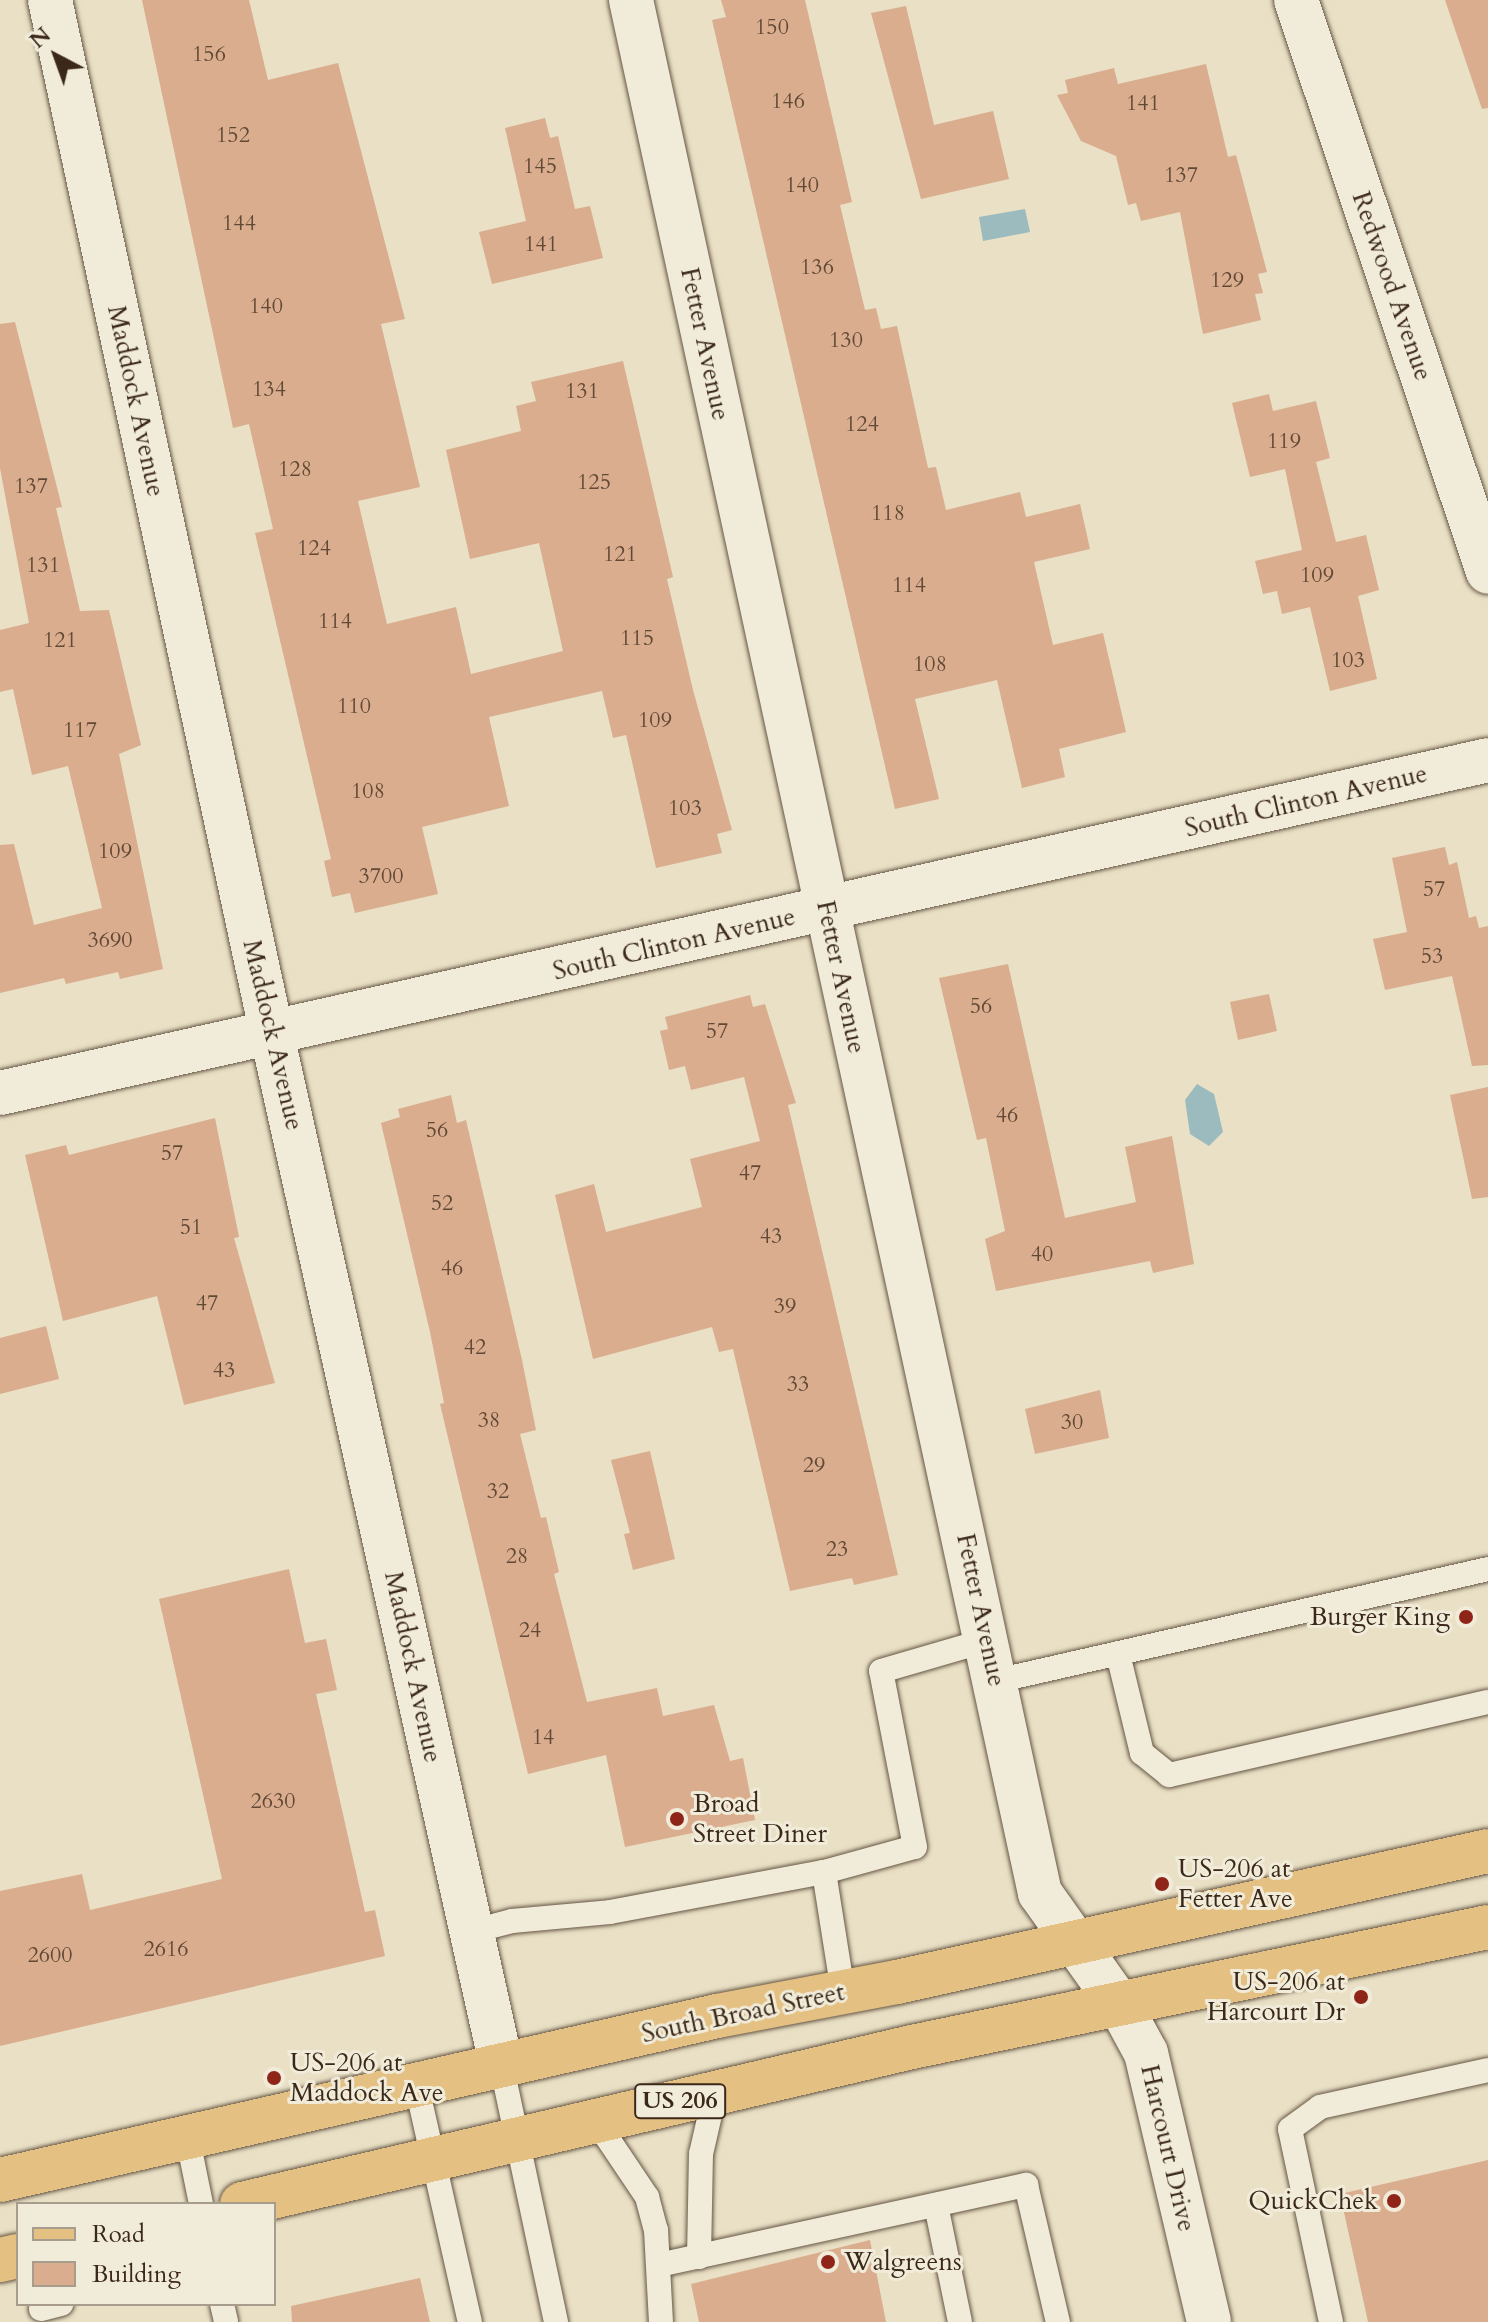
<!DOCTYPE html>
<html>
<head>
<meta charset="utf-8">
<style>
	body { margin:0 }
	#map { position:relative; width:1488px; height:2322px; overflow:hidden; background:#e9e0c5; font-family:Cardo,serif }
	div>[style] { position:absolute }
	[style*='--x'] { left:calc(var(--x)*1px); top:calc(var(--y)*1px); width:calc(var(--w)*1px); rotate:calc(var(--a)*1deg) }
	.water>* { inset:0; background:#9bbbbe }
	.building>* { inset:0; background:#d9ad8e }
	.roads { filter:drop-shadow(0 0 2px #665644) drop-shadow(0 0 2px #665644) }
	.service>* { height:24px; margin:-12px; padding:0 12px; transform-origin:12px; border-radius:12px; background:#f1ebd9 }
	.minor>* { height:44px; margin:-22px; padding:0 22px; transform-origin:22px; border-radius:22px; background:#f1ebd9 }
	.primary>* { height:44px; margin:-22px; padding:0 22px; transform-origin:22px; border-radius:22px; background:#e4c082 }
	.dots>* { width:22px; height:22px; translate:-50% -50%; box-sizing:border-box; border:4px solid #f1ebd9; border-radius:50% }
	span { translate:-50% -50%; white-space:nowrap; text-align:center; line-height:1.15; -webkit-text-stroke:6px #f1ebd9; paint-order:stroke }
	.number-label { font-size:22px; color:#624936 }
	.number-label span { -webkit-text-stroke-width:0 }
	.shield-label span { padding:2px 6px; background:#f1ebd9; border:2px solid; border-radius:6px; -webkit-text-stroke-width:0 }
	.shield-label { font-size:24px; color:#3b2819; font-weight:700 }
	.street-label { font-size:26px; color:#3b2819 }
	.poi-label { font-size:26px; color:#3b2819 }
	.right { translate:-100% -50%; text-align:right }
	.left { translate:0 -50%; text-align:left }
	.legend { position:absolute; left:16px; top:2202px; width:260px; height:104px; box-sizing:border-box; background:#f1ebd9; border:2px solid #a89d8c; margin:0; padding:10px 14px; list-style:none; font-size:24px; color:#3b2819 }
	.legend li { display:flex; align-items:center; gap:16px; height:40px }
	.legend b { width:40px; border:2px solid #a89d8c }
	.north { position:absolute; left:16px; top:16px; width:80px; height:80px; -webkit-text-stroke:6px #f1ebd9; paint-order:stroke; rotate:319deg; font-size:22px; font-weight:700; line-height:32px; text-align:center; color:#3b2819 }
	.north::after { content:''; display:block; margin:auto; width:28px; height:36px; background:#3b2819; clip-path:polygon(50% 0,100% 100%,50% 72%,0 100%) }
</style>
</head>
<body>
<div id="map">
	<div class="water">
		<div style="clip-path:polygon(1025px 209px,1030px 232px,983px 241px,979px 217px)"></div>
		<div style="clip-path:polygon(1197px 1084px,1214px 1094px,1223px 1132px,1209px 1146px,1190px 1134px,1185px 1100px)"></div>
	</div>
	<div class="building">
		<div style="clip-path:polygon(142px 0,249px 0,268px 80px,338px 63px,405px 319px,381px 324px,420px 487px,358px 501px,387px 624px,456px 607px,471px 674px,563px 651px,539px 543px,470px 559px,446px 450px,521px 431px,516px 406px,536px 401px,531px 382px,623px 361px,673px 577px,667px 579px,693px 690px,732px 830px,717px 834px,722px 853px,656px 868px,626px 735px,613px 738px,602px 691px,489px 717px,509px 806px,422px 827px,438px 894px,355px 913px,350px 893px,332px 897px,324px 861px,331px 859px,255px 533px,273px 529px,249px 424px,233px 428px)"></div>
		<div style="clip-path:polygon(721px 0,805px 0,852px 202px,840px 205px,865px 310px,876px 308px,881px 329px,897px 326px,928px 468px,936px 467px,946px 510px,1020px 492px,1026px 517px,1080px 504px,1090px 549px,1034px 562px,1053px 645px,1103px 633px,1126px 732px,1059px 749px,1065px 777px,1022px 788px,997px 680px,915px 699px,939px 799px,895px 809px,712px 20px,726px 17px)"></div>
		<div style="clip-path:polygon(1445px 0,1488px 0,1488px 108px,1482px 109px)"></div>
		<div style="clip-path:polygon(906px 6px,934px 125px,993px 111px,1009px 179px,921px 199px,871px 13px)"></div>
		<div style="clip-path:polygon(1206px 64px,1228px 157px,1236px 155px,1267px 272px,1258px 274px,1263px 293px,1255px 294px,1261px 320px,1203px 334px,1180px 212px,1141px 221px,1136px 203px,1128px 205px,1116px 156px,1081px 141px,1057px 95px,1068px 93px,1065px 80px,1114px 68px,1118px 84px)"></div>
		<div style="clip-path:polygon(545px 118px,550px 138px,558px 136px,575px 209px,590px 206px,603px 258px,492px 284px,479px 232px,526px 221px,505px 128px)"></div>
		<div style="clip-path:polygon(15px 322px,62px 507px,56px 508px,80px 611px,109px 610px,141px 745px,119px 754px,163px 969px,120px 979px,118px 972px,66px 984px,64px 978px,0 993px,0 845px,14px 844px,34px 925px,102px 908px,68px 766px,32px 775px,13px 689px,0 692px,0 630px,29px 623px,0 468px,0 324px)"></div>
		<div style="clip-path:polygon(1269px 394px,1273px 411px,1316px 401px,1330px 458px,1316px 462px,1336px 542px,1366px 535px,1379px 590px,1358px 596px,1377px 679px,1330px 691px,1310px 607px,1282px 614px,1277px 591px,1263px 594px,1255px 561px,1302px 550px,1285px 469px,1250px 477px,1232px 403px)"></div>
		<div style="clip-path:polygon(1445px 847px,1449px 865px,1457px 862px,1469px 918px,1476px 916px,1479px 928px,1488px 926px,1488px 1065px,1472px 1066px,1452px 976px,1385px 990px,1373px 939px,1407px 932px,1392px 858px)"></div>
		<div style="clip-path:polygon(1008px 964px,1065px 1218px,1136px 1202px,1125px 1147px,1172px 1136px,1194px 1264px,1153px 1273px,1150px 1261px,996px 1291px,985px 1239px,1005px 1231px,986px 1138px,977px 1140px,939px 978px)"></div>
		<div style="clip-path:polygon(1269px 994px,1277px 1031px,1238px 1040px,1230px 1002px)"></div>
		<div style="clip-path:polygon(750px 995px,753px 1007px,765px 1004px,796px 1103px,788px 1105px,898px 1575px,854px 1585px,852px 1578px,790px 1591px,733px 1349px,719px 1352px,712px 1327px,593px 1359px,555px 1195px,594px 1184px,606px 1232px,702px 1207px,690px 1159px,760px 1141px,744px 1077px,691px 1090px,685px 1066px,669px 1070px,660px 1031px,668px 1029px,665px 1017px)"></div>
		<div style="clip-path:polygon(1488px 1087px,1488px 1197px,1472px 1199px,1450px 1095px)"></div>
		<div style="clip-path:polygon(451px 1095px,457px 1123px,466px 1120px,522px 1360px,536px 1430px,520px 1434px,541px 1518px,546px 1517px,559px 1572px,554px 1574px,587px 1702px,657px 1688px,663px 1716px,714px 1705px,730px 1761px,743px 1758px,755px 1820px,625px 1847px,606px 1755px,528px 1774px,440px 1404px,444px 1403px,430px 1332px,381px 1123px,400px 1117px,398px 1109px)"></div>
		<div style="clip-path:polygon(215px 1118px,239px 1237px,234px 1238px,275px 1383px,184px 1405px,157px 1296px,63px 1321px,25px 1155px,66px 1145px,69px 1155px)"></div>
		<div style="clip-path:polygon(46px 1326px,59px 1379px,0 1394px,0 1338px)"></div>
		<div style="clip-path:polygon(1100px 1390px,1109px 1438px,1035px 1454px,1025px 1409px)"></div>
		<div style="clip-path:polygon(650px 1451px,675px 1559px,633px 1570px,624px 1534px,630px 1533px,611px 1460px)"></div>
		<div style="clip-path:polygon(289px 1569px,305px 1643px,326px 1639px,337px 1690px,316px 1694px,365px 1912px,375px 1910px,385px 1956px,0 2046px,0 1891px,82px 1874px,90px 1910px,222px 1879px,159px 1599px)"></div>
		<div style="clip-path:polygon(1488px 2160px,1488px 2322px,1368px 2322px,1340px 2194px)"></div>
		<div style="clip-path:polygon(870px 2240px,886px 2322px,699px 2322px,691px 2284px)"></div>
		<div style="clip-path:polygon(420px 2278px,430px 2322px,292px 2322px,291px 2306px)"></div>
	</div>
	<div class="roads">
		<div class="service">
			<div style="--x:1118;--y:1654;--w:102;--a:76.4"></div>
			<div style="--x:1142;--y:1753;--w:35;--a:39"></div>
			<div style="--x:1169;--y:1775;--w:327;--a:-12.9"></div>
			<div style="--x:996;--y:1681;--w:505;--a:-12.82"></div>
			<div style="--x:824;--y:1872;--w:121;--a:81"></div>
			<div style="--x:470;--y:1932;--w:43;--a:-14.7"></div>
			<div style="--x:512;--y:1921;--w:98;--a:-5.2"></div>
			<div style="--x:610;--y:1912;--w:218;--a:-10.6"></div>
			<div style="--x:824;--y:1872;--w:94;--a:-15.4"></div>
			<div style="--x:915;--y:1847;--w:179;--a:-100.9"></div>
			<div style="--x:881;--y:1671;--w:111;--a:-16.2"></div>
			<div style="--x:502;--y:2068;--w:260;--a:78"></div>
			<div style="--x:416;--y:2083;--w:245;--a:77.3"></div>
			<div style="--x:596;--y:2121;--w:92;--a:56.1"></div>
			<div style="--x:647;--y:2197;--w:34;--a:75"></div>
			<div style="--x:656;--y:2230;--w:92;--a:86.9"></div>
			<div style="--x:187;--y:2135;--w:70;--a:78.5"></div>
			<div style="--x:936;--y:2205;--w:119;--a:78.4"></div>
			<div style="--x:699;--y:2257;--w:103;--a:-88.9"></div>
			<div style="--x:701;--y:2154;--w:63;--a:-77.1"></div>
			<div style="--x:659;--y:2265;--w:376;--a:-12.3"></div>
			<div style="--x:1026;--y:2185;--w:141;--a:76.9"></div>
			<div style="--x:222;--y:2304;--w:18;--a:77"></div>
			<div style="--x:41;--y:2309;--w:21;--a:-14"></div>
			<div style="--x:1331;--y:2322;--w:197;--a:-102"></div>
			<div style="--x:1290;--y:2129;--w:37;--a:-36"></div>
			<div style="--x:1320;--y:2107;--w:172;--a:-12.4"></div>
		</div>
		<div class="minor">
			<div style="--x:50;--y:0;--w:1059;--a:77.89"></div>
			<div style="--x:272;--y:1035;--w:1058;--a:77.45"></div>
			<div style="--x:631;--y:0;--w:1937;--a:77.81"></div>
			<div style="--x:1040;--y:1893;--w:140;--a:54.6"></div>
			<div style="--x:1121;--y:2007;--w:52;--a:61.5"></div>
			<div style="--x:1146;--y:2053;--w:276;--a:76.8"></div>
			<div style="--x:1296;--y:0;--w:603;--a:71.44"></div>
			<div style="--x:0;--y:1093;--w:1525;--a:-12.61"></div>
		</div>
		<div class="primary">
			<div style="--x:0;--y:2180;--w:736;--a:-12.88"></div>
			<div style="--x:717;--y:2016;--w:183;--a:-10.7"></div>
			<div style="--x:897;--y:1982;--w:605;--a:-12.5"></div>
			<div style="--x:242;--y:2204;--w:688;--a:-13.19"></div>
			<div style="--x:912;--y:2047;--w:588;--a:-11.77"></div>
			<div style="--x:0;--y:2260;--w:18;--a:-13"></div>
		</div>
	</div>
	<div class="dots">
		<div style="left:1466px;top:1617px;background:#8f2418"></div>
		<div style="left:677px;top:1819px;background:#8f2418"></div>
		<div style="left:1162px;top:1884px;background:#8f2418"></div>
		<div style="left:1361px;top:1997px;background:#8f2418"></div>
		<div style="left:274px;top:2078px;background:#8f2418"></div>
		<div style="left:1394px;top:2201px;background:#8f2418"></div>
		<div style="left:828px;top:2262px;background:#8f2418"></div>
	</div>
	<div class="number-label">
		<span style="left:772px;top:28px">150</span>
		<span style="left:209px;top:55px">156</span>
		<span style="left:788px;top:102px">146</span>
		<span style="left:1143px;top:104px">141</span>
		<span style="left:233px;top:136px">152</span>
		<span style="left:540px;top:167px">145</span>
		<span style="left:1181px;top:176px">137</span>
		<span style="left:802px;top:186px">140</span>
		<span style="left:239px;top:224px">144</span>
		<span style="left:541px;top:245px">141</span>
		<span style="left:817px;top:268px">136</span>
		<span style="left:1227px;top:281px">129</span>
		<span style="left:266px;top:307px">140</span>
		<span style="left:846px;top:341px">130</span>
		<span style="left:269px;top:390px">134</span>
		<span style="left:582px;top:392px">131</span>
		<span style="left:862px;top:425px">124</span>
		<span style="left:1284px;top:442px">119</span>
		<span style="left:295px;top:470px">128</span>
		<span style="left:594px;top:483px">125</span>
		<span style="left:31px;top:487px">137</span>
		<span style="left:888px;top:514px">118</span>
		<span style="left:314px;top:549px">124</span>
		<span style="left:620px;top:555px">121</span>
		<span style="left:43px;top:566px">131</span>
		<span style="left:1317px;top:576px">109</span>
		<span style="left:909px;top:586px">114</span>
		<span style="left:335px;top:622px">114</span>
		<span style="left:637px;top:639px">115</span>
		<span style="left:60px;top:641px">121</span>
		<span style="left:1348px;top:661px">103</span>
		<span style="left:930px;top:665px">108</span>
		<span style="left:354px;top:707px">110</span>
		<span style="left:655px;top:721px">109</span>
		<span style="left:80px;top:731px">117</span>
		<span style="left:368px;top:792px">108</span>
		<span style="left:685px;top:809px">103</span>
		<span style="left:115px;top:852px">109</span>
		<span style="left:381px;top:877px">3700</span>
		<span style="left:1434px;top:890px">57</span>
		<span style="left:110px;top:941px">3690</span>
		<span style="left:1432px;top:957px">53</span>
		<span style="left:981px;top:1007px">56</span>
		<span style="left:717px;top:1032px">57</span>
		<span style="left:1007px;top:1116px">46</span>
		<span style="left:437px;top:1131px">56</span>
		<span style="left:172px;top:1154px">57</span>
		<span style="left:750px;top:1174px">47</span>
		<span style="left:442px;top:1204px">52</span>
		<span style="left:191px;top:1228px">51</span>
		<span style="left:771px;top:1237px">43</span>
		<span style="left:1042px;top:1255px">40</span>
		<span style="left:452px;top:1269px">46</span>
		<span style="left:207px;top:1304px">47</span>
		<span style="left:785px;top:1307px">39</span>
		<span style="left:475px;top:1348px">42</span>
		<span style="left:224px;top:1371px">43</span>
		<span style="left:798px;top:1385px">33</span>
		<span style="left:489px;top:1421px">38</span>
		<span style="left:1072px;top:1423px">30</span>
		<span style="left:814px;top:1466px">29</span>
		<span style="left:498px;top:1492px">32</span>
		<span style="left:837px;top:1550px">23</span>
		<span style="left:517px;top:1557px">28</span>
		<span style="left:530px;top:1631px">24</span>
		<span style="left:543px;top:1738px">14</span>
		<span style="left:273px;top:1802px">2630</span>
		<span style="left:166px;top:1950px">2616</span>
		<span style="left:50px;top:1956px">2600</span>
	</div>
	<div class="shield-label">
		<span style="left:680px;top:2101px">US 206</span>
	</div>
	<div class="street-label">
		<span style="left:1392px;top:286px;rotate:71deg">Redwood Avenue</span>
		<span style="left:705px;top:344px;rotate:78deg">Fetter Avenue</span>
		<span style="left:136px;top:401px;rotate:78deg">Maddock Avenue</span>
		<span style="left:1306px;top:801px;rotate:-13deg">South Clinton Avenue</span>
		<span style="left:674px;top:944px;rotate:-13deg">South Clinton Avenue</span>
		<span style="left:841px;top:977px;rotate:78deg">Fetter Avenue</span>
		<span style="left:273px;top:1035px;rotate:77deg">Maddock Avenue</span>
		<span style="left:981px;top:1610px;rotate:78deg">Fetter Avenue</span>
		<span style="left:413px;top:1667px;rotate:78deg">Maddock Avenue</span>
		<span style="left:743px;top:2013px;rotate:-12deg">South Broad Street</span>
		<span style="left:1168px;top:2148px;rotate:77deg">Harcourt Drive</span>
	</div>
	<div class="poi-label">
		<span class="right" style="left:1450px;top:1617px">Burger King</span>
		<span class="left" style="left:693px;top:1819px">Broad<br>Street Diner</span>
		<span class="left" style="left:1178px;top:1884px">US-206 at<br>Fetter Ave</span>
		<span class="right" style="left:1345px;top:1997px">US-206 at<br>Harcourt Dr</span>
		<span class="left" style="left:290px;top:2078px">US-206 at<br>Maddock Ave</span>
		<span class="right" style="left:1378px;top:2201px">QuickChek</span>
		<span class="left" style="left:844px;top:2262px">Walgreens</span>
	</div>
	<ul class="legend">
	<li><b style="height:10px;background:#e4c082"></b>Road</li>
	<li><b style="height:22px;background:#d9ad8e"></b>Building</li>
	</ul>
	<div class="north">N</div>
</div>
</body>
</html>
